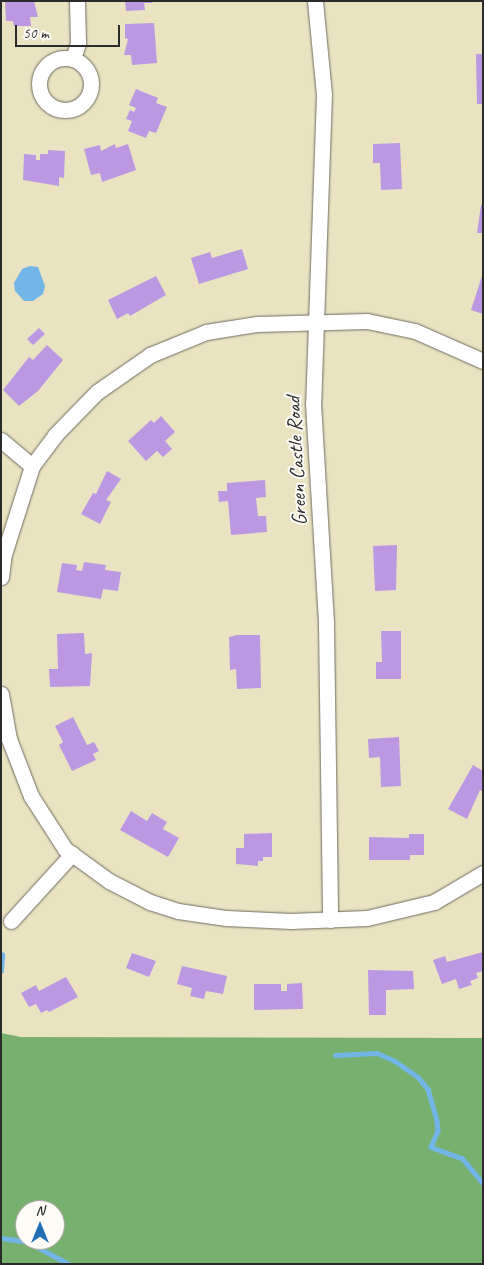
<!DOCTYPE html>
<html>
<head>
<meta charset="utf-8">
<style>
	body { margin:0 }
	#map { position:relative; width:484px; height:1265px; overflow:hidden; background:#eae3c2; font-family:Caveat,sans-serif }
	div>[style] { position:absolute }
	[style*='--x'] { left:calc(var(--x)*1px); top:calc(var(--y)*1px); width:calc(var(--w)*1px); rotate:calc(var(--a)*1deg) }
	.forest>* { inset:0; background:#78b16f }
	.water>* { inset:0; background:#72b6e8 }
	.stream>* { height:4.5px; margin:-2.25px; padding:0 2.25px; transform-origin:2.25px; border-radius:2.25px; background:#72b6e8 }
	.building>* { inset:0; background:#bb98e1 }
	.roads { filter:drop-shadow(0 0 1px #6e6b60) drop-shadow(0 0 1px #6e6b60) }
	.minor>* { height:15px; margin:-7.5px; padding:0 7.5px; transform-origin:7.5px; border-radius:7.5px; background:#fff }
	.minor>.ring { margin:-7.5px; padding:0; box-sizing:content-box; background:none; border:15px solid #fff; border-radius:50% }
	span { translate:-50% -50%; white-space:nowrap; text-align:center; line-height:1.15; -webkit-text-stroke:4px #fdfcf7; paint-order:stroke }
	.street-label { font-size:21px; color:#2b2b2b }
	.frame { position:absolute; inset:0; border:2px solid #2b2b2b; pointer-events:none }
	.north { position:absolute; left:15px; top:1200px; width:50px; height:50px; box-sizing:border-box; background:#fdfcf7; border:1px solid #a9a8a5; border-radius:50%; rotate:0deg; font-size:14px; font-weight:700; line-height:20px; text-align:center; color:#2b2b2b }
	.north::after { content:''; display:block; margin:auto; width:18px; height:22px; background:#1f6fb2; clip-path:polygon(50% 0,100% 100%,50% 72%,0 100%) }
	.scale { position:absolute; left:15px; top:25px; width:105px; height:22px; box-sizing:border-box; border:2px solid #2b2b2b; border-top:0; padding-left:6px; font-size:15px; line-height:18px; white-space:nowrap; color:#2b2b2b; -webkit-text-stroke:4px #fdfcf7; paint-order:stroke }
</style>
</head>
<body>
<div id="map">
	<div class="forest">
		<div style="clip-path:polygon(evenodd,1px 1033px,21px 1037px,483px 1038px,483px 1264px,1px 1264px,1px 1033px,25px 1210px,55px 1210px,55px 1240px,25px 1240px,25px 1210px)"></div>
	</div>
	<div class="water">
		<div style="clip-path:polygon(30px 266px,38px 267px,45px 286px,43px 294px,33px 301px,24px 301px,15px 291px,14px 283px,22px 269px)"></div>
	</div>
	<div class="stream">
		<div style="--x:1;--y:971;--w:16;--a:-86"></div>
		<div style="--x:335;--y:1055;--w:42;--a:-2.7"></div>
		<div style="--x:377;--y:1053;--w:20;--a:24"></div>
		<div style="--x:395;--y:1061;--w:28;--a:35"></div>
		<div style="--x:418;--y:1077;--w:16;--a:50"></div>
		<div style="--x:428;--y:1089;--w:33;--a:74"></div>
		<div style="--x:437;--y:1121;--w:10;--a:84"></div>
		<div style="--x:438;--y:1131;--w:17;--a:114"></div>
		<div style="--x:431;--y:1147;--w:33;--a:20"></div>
		<div style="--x:462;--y:1158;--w:33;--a:50"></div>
		<div style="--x:1;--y:1238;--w:27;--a:8"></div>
		<div style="--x:28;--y:1242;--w:47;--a:28.2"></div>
	</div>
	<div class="building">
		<div style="clip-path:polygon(5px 1px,34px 1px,38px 17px,30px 17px,31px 26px,14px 26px,13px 21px,6px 21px)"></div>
		<div style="clip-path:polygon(125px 1px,152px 1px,152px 3px,144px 3px,145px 10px,126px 11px)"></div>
		<div style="clip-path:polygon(154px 23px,157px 63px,132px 65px,131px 55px,124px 55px,128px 39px,125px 38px,125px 24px)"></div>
		<div style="clip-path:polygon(476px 54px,483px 54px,483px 104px,477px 104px)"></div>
		<div style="clip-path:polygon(136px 89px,158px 98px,156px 103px,167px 107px,156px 133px,149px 131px,146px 138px,128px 131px,132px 121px,126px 119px,130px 110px,134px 112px,136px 108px,129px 105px)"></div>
		<div style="clip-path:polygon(400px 143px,402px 189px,381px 190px,380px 163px,373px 163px,373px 144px)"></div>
		<div style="clip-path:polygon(115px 144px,116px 148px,128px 144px,136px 170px,102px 182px,100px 173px,91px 175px,84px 149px,100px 145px,101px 151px)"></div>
		<div style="clip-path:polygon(48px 150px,65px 151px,64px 178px,59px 177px,59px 186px,23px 180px,24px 154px,36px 155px,36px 160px,40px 160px,40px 154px,48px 154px)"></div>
		<div style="clip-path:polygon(481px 205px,483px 205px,483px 233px,477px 233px)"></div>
		<div style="clip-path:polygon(242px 249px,248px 269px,199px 284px,191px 258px,210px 252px,212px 258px)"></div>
		<div style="clip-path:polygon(156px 276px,166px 295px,130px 316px,128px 313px,117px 319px,108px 300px)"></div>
		<div style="clip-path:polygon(482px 276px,483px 276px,483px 314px,471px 310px)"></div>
		<div style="clip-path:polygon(39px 328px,45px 334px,33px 345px,27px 339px)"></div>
		<div style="clip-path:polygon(47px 345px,63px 360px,38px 391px,19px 406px,3px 390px,29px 357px,33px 360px)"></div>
		<div style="clip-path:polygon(161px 416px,175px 432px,165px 441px,172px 449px,163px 457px,157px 451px,146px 461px,128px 441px,151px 420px,154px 423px)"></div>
		<div style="clip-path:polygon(107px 471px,121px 479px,106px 500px,111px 502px,100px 524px,81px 514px,93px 493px,96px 494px)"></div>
		<div style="clip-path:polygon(265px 480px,266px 497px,256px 498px,258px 516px,266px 516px,267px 532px,231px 535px,228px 501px,219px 502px,218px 491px,227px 491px,227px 483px)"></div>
		<div style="clip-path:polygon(397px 545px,396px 590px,375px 591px,373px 546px)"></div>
		<div style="clip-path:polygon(84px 562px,106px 565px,105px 570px,121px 572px,118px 591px,103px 589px,101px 599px,57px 592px,62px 563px,77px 565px,76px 570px,82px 571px)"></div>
		<div style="clip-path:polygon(381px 631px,401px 631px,401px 679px,376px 679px,376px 662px,382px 662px)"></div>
		<div style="clip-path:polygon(84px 633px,85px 654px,92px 653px,90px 686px,50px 687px,49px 669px,58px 669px,57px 634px)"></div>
		<div style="clip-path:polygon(237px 635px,260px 635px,261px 688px,237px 689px,236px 669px,230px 670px,229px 637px)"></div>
		<div style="clip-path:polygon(73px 717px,87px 745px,94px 742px,99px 751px,93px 754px,96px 760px,72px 771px,59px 745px,63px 742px,55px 726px)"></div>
		<div style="clip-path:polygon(399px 737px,401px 786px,381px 787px,380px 757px,369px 758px,368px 739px)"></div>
		<div style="clip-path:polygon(473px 765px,483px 771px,483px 792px,480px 790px,467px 819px,448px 809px)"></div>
		<div style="clip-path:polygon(131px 811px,147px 821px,152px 813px,167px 822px,163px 829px,179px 838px,168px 857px,120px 830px)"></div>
		<div style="clip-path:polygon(272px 833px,272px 857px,263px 857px,263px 861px,258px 861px,258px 866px,236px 864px,236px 848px,244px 848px,244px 834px)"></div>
		<div style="clip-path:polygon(409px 834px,424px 834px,424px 855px,410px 855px,410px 860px,369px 860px,369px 837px,409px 838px)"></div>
		<div style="clip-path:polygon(483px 952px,483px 971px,476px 973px,478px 978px,470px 981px,472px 985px,459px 989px,456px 979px,442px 984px,433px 960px,445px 956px,447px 962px)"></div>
		<div style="clip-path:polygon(132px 953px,156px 961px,149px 977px,126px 968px)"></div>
		<div style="clip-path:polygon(182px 966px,227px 976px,223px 994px,206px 991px,204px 999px,190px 996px,192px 988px,177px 984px)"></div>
		<div style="clip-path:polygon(368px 970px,413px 971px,414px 989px,386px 990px,386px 1015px,369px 1015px)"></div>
		<div style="clip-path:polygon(66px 977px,78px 997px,49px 1012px,47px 1010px,41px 1013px,36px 1004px,29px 1007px,21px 993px,36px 985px,39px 991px)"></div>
		<div style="clip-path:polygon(302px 983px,303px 1009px,254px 1010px,254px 984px,281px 984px,281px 991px,287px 991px,287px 984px)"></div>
	</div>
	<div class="roads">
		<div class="minor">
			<div style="--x:315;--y:1;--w:93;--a:84.5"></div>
			<div style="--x:324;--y:94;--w:309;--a:92"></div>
			<div style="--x:313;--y:403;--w:221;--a:86.6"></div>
			<div style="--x:326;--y:624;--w:296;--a:89.2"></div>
			<div class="ring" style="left:39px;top:58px;width:37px;height:37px"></div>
			<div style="--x:73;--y:59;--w:17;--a:-73"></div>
			<div style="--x:78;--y:43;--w:42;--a:-91.4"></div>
			<div style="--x:1;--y:440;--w:40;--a:40"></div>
			<div style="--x:1;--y:577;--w:23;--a:-83"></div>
			<div style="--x:4;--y:554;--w:92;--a:-72.3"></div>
			<div style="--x:32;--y:466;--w:39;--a:-53"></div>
			<div style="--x:55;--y:435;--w:60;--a:-45.7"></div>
			<div style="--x:97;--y:392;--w:65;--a:-34.9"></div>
			<div style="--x:150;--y:355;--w:61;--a:-22.3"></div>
			<div style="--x:206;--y:332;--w:52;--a:-8.9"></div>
			<div style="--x:257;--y:324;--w:110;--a:-1.6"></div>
			<div style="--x:367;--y:321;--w:49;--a:11.8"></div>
			<div style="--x:415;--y:331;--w:74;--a:23.8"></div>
			<div style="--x:1;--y:694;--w:46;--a:79.9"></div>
			<div style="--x:9;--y:739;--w:61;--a:68.9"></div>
			<div style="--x:31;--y:796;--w:63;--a:57.3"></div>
			<div style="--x:65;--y:849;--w:54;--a:36"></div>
			<div style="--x:109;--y:881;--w:46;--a:27.1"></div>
			<div style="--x:150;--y:902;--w:29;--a:18"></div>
			<div style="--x:178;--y:911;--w:49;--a:8.3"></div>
			<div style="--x:226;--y:918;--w:65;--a:2.6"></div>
			<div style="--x:291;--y:921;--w:76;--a:-2.3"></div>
			<div style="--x:367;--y:918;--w:69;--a:-13.4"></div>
			<div style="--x:434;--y:902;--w:57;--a:-30.6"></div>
			<div style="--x:11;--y:921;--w:91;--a:-47.7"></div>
		</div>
	</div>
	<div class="street-label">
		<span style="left:296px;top:461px;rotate:-93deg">Green Castle Road</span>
	</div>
	<div class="frame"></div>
	<div class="north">N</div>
	<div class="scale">50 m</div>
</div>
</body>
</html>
